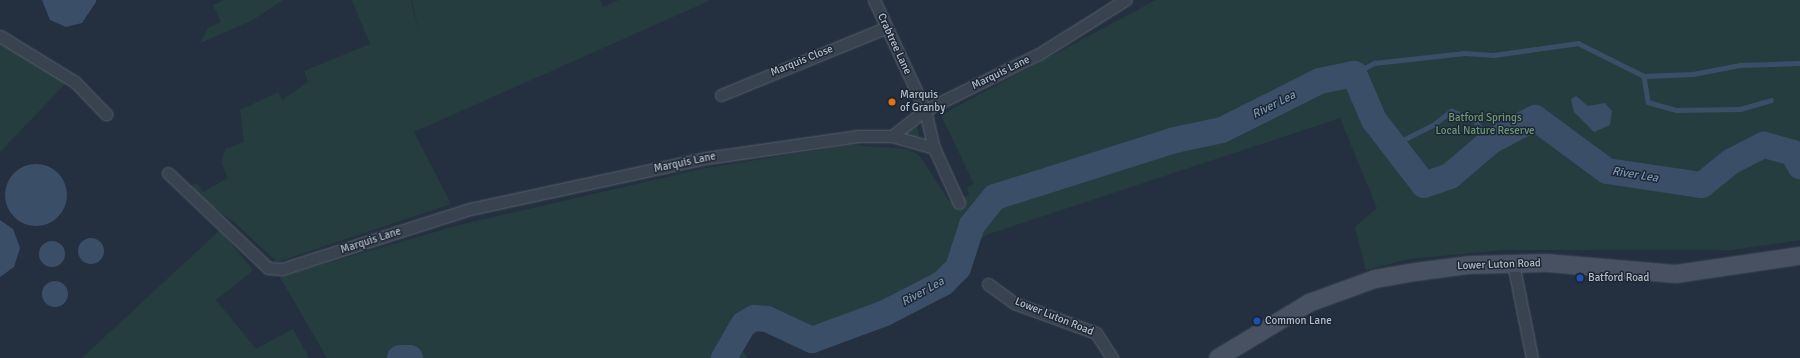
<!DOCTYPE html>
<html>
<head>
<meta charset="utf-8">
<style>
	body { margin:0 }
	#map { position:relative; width:1800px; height:358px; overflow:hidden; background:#24303f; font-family:Signika,sans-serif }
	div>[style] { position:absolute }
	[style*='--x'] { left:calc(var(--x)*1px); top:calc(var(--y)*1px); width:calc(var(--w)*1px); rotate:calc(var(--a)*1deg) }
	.green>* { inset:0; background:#263d40 }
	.water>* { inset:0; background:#3a4e68 }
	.round { border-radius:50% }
	.stream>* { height:4.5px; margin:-2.25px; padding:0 2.25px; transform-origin:2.25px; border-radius:2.25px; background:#3a4e68 }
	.river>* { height:26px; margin:-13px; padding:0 13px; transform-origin:13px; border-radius:13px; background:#3a4e68 }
	.roads { filter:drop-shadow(0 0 1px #56606c) drop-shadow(0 0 1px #56606c) }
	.minor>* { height:11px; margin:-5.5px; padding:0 5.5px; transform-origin:5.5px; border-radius:5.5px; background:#39424f }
	.secondary>* { height:16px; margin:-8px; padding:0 8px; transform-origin:8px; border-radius:8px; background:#475162 }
	.dots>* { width:11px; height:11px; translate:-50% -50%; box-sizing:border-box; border:2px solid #1d2734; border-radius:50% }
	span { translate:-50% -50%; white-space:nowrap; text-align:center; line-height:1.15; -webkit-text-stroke:3px #1d2734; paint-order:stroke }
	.street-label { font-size:11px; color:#b5bdc9 }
	.poi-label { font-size:11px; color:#b5bdc9 }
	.left { translate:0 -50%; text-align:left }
	.park-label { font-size:11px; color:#6c9a76 }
	.water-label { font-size:12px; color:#7c94b1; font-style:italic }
</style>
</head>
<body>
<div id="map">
	<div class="green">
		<div style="clip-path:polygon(224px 0,283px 0,251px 21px,200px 43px,208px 28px,221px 22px,213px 5px)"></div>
		<div style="clip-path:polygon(352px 0,411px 0,421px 42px,412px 0,600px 0,603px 7px,619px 0,711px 0,414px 132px,451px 204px,277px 262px,235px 223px,187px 188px,197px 183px,203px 192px,228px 178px,221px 162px,226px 149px,244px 142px,240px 110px,278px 92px,282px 100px,308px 82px,304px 71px,370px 44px)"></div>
		<div style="clip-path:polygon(1156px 0,1800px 0,1800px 240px,1731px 250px,1505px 250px,1408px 259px,1366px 270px,1355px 227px,1377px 208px,1340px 118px,986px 235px,966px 251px,958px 268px,943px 283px,885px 313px,812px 340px,767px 319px,754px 318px,744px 324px,735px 339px,748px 358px,327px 358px,280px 277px,459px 225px,706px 168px,851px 145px,906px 149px,919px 155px,949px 201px,969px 195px,967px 187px,974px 184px,941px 115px)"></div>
		<div style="clip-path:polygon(0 43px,66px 83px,0 152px)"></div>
		<div style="clip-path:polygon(917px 123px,920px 141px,902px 136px)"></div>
		<div style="clip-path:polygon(220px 230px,253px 270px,216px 300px,256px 349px,293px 329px,309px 358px,82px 358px)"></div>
	</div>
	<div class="water">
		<div style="clip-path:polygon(42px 0,96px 0,96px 2px,82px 23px,66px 27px,50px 20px)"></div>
		<div style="clip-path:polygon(1576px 96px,1588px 106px,1605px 103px,1612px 111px,1610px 125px,1594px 132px,1574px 112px,1571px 99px)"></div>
		<div class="round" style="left:5px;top:164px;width:62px;height:62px"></div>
		<div style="clip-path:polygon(0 220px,13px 229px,20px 248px,14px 267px,0 277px)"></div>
		<div class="round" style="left:78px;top:238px;width:26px;height:26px"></div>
		<div class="round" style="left:39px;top:241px;width:26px;height:26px"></div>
		<div class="round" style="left:42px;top:281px;width:26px;height:26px"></div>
	</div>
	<div class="stream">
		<div style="--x:1354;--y:74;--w:23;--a:-29"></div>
		<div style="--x:1374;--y:63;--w:91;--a:-6.3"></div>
		<div style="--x:1464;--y:53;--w:30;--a:4"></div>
		<div style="--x:1494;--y:55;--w:85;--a:-8.1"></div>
		<div style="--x:1578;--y:43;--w:74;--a:26.6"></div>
		<div style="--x:1644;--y:76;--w:49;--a:-2.3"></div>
		<div style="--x:1693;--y:74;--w:48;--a:-10.8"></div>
		<div style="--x:1740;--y:65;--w:60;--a:-1.9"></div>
		<div style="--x:1644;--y:76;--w:26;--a:81"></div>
		<div style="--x:1648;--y:102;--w:29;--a:16"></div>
		<div style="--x:1676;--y:110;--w:64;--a:-0.9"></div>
		<div style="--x:1740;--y:109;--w:32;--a:-16"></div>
		<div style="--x:1393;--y:145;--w:45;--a:-26.6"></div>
		<div style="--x:1433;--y:125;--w:23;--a:-38"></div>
		<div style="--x:1451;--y:111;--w:23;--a:18"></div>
		<div style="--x:1473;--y:118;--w:29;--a:52"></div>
	</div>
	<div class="river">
		<div style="--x:400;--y:358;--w:10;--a:0"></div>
		<div style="--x:724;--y:358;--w:39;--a:-60"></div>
		<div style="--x:744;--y:324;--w:12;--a:-31"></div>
		<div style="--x:754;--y:318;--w:13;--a:4"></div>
		<div style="--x:767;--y:319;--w:50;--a:25"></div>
		<div style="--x:812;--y:340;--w:78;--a:-20.3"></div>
		<div style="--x:885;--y:313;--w:65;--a:-27.3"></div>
		<div style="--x:943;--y:283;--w:21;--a:-45"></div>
		<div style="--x:958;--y:268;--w:45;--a:-72"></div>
		<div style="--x:972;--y:225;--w:36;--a:-51"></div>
		<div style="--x:995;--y:197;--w:189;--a:-17.6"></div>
		<div style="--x:1175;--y:140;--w:48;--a:-12"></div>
		<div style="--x:1222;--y:130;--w:110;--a:-26.6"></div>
		<div style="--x:1320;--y:81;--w:35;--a:-12"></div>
		<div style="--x:1354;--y:74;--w:50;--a:66.5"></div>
		<div style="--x:1374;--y:120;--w:82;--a:52.4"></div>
		<div style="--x:1424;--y:185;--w:28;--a:-19"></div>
		<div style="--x:1450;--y:176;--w:54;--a:-40.5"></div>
		<div style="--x:1491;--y:141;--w:50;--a:-27.6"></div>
		<div style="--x:1535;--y:118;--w:89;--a:36.4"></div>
		<div style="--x:1607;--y:171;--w:96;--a:8.4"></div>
		<div style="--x:1702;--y:185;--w:38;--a:-39"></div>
		<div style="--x:1732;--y:161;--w:36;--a:-27"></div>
		<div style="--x:1764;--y:145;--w:30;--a:15"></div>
		<div style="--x:1793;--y:153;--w:15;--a:62"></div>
	</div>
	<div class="roads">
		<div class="minor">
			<div style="--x:874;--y:0;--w:121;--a:65.1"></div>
			<div style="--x:925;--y:110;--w:39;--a:77"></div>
			<div style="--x:934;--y:148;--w:60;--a:65.6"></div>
			<div style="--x:0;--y:36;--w:88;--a:31.5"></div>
			<div style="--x:75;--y:82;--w:45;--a:45.9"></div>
			<div style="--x:721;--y:95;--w:177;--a:-22.2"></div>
			<div style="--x:892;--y:136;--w:42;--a:-38.2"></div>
			<div style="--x:925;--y:110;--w:127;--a:-26.2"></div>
			<div style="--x:1039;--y:54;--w:102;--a:-32.1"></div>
			<div style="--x:168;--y:173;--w:138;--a:43.5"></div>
			<div style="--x:268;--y:268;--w:14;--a:4"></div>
			<div style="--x:282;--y:269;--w:197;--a:-17.7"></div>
			<div style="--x:470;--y:209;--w:241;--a:-12.2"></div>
			<div style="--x:706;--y:158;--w:154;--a:-8.2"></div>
			<div style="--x:858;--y:136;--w:34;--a:0"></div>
			<div style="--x:892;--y:136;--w:44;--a:15.9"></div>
			<div style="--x:1513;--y:263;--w:97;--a:78.7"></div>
			<div style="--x:988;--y:284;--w:32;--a:36"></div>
			<div style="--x:1014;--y:303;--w:87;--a:20.1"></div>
			<div style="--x:1096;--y:333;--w:30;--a:57"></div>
		</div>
		<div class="secondary">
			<div style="--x:1218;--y:358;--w:106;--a:-31.1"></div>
			<div style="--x:1309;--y:303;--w:70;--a:-20"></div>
			<div style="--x:1375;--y:279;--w:34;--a:-10"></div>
			<div style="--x:1408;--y:273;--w:62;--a:-7.5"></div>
			<div style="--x:1469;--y:265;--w:78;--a:-1.5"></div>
			<div style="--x:1547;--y:263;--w:129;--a:4.9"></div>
			<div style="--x:1676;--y:274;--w:125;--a:-8.3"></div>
		</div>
	</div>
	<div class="dots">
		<div style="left:892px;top:102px;background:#e8710a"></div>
		<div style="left:1580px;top:278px;background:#1a4fb4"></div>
		<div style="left:1257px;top:321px;background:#1a4fb4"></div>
	</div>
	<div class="street-label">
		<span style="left:894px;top:44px;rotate:65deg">Crabtree Lane</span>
		<span style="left:802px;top:61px;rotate:-22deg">Marquis Close</span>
		<span style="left:1001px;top:73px;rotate:-26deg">Marquis Lane</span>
		<span style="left:685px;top:163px;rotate:-12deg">Marquis Lane</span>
		<span style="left:371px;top:241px;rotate:-18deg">Marquis Lane</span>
		<span style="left:1499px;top:265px;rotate:-2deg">Lower Luton Road</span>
		<span style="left:1054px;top:317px;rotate:22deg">Lower Luton Road</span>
	</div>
	<div class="poi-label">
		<span class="left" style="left:900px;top:102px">Marquis<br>of Granby</span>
		<span class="left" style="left:1588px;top:278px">Batford Road</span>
		<span class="left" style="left:1265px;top:321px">Common Lane</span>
	</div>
	<div class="park-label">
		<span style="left:1485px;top:125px">Batford Springs<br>Local Nature Reserve</span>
	</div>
	<div class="water-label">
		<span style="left:1274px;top:105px;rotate:-27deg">River Lea</span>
		<span style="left:1635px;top:175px;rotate:9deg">River Lea</span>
		<span style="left:923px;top:292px;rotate:-29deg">River Lea</span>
	</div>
</div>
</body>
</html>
